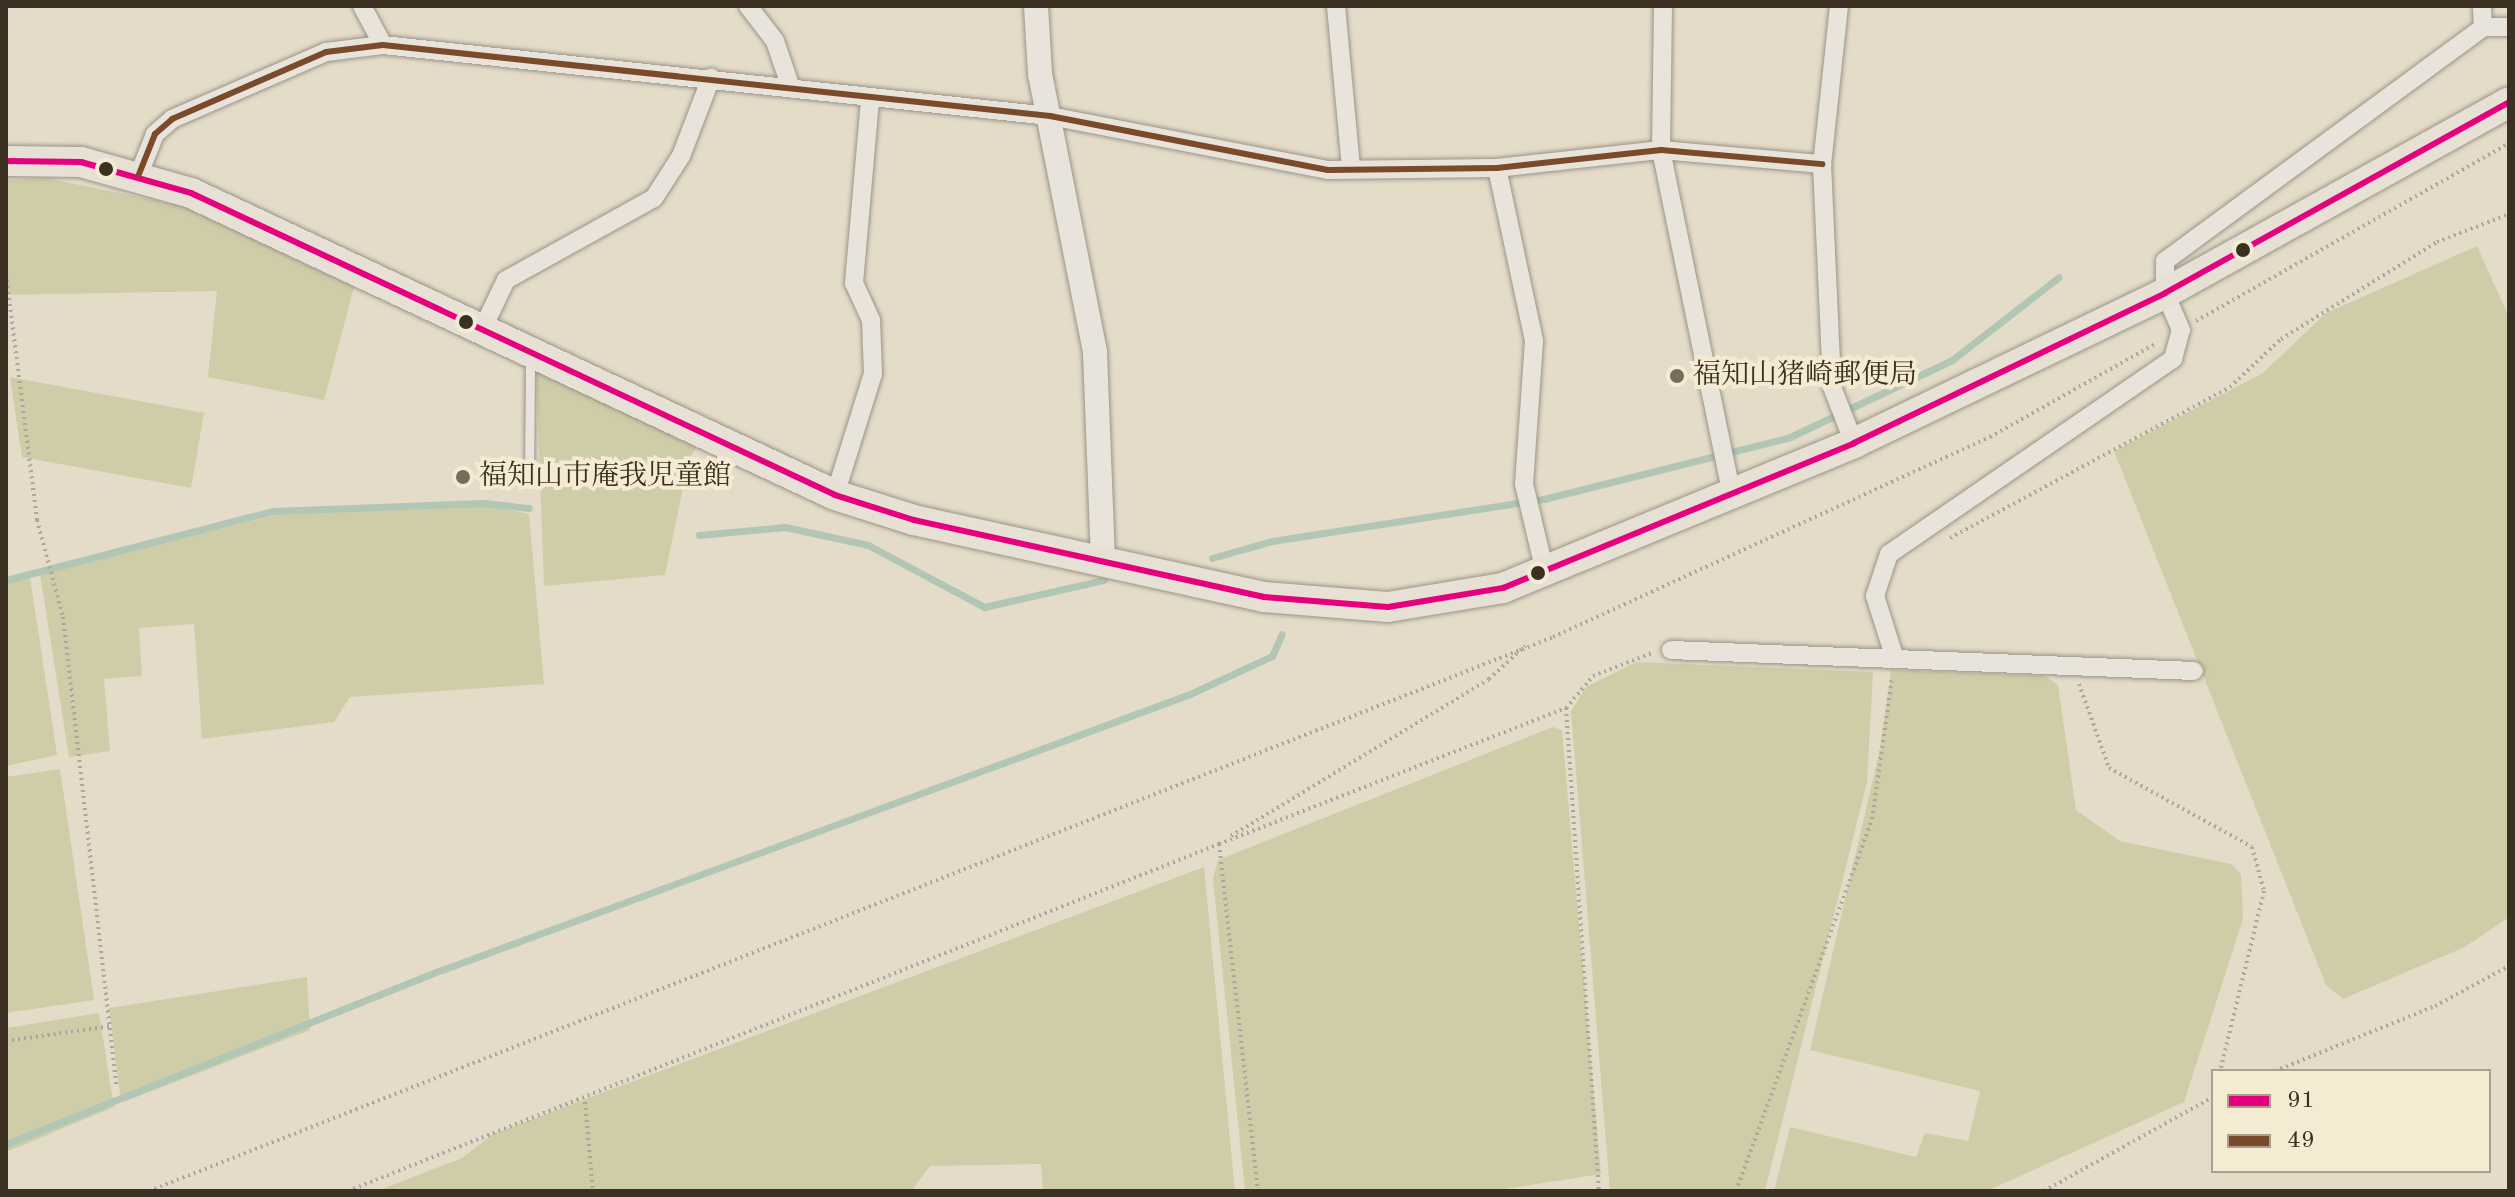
<!DOCTYPE html>
<html>
<head>
<meta charset="utf-8">
<style>
	body { margin:0 }
	#map { position:relative; width:2515px; height:1197px; overflow:hidden; background:#e4dcc8; font-family:"Old Standard TT","Noto Serif JP",serif }
	div>[style] { position:absolute }
	[style*='--x'] { left:calc(var(--x)*1px); top:calc(var(--y)*1px); width:calc(var(--w)*1px); rotate:calc(var(--a)*1deg) }
	.green>* { inset:0; background:#cfcda8 }
	.stream>* { height:7px; margin:-3.5px; padding:0 3.5px; transform-origin:3.5px; border-radius:3.5px; background:#b1c6b5 }
	.path>* { height:4px; margin-top:-2px; transform-origin:0; background:repeating-linear-gradient(90deg,#aba69e 0 2px,transparent 0 6px) }
	.roads { filter:drop-shadow(0 0 2px #9a9488) drop-shadow(0 0 2px #9a9488) }
	.service>* { height:9px; margin:-4.5px; padding:0 4.5px; transform-origin:4.5px; border-radius:4.5px; background:#e9e4db }
	.minor>* { height:18px; margin:-9px; padding:0 9px; transform-origin:9px; border-radius:9px; background:#e9e4db }
	.tertiary>* { height:24px; margin:-12px; padding:0 12px; transform-origin:12px; border-radius:12px; background:#e9e4db }
	.primary>* { height:30px; margin:-15px; padding:0 15px; transform-origin:15px; border-radius:15px; background:#e6e0d5 }
	.bus-1>* { height:6px; margin:-3px; padding:0 3px; transform-origin:3px; border-radius:3px; background:#e5007d }
	.bus-2>* { height:6px; margin:-3px; padding:0 3px; transform-origin:3px; border-radius:3px; background:#7a4b2a }
	.dots>* { width:22px; height:22px; translate:-50% -50%; box-sizing:border-box; border:4px solid #f5ebd3; border-radius:50% }
	span { translate:-50% -50%; white-space:nowrap; text-align:center; line-height:1.15; -webkit-text-stroke:8px #f5ebd3; paint-order:stroke }
	.poi-label { font-size:28px; color:#3c3022 }
	.left { translate:0 -50%; text-align:left }
	.frame { position:absolute; inset:0; border:8px solid #3c3022; pointer-events:none }
	.legend { position:absolute; left:2211px; top:1069px; width:280px; height:104px; box-sizing:border-box; background:#f5ebd3; border:2px solid #aba08c; margin:0; padding:10px 14px; list-style:none; font-size:24px; color:#3c3022 }
	.legend li { display:flex; align-items:center; gap:16px; height:40px }
	.legend b { width:40px; border:2px solid #aba08c }
</style>
</head>
<body>
<div id="map">
	<div class="green">
		<div style="clip-path:polygon(46px 178px,182px 206px,354px 287px,324px 400px,208px 377px,217px 291px,6px 295px,6px 180px)"></div>
		<div style="clip-path:polygon(2477px 246px,2509px 317px,2509px 917px,2465px 947px,2343px 999px,2326px 985px,2114px 451px,2263px 373px,2326px 313px)"></div>
		<div style="clip-path:polygon(536px 366px,702px 439px,689px 459px,665px 575px,544px 586px)"></div>
		<div style="clip-path:polygon(10px 377px,204px 413px,191px 488px,22px 457px)"></div>
		<div style="clip-path:polygon(483px 504px,529px 514px,544px 684px,350px 697px,334px 722px,202px 739px,194px 624px,139px 628px,142px 676px,104px 679px,110px 751px,69px 757px,40px 574px,275px 515px)"></div>
		<div style="clip-path:polygon(30px 577px,57px 755px,6px 766px,6px 582px)"></div>
		<div style="clip-path:polygon(1636px 662px,1873px 672px,1867px 782px,1765px 1191px,1610px 1191px,1571px 711px,1586px 687px)"></div>
		<div style="clip-path:polygon(1891px 670px,2045px 676px,2058px 685px,2076px 810px,2120px 841px,2231px 864px,2241px 874px,2243px 919px,2184px 1102px,1987px 1191px,1774px 1191px,1790px 1127px,1916px 1157px,1925px 1133px,1968px 1141px,1980px 1091px,1810px 1050px,1880px 749px)"></div>
		<div style="clip-path:polygon(1553px 727px,1562px 730px,1601px 1174px,1493px 1191px,1245px 1191px,1213px 879px,1218px 860px)"></div>
		<div style="clip-path:polygon(60px 769px,94px 1000px,6px 1013px,6px 777px)"></div>
		<div style="clip-path:polygon(1204px 867px,1235px 1191px,1043px 1191px,1041px 1164px,930px 1166px,911px 1191px,377px 1191px,462px 1158px,493px 1134px)"></div>
		<div style="clip-path:polygon(307px 977px,310px 1030px,126px 1101px,120px 1093px,109px 1008px)"></div>
		<div style="clip-path:polygon(99px 1013px,114px 1107px,6px 1152px,6px 1028px)"></div>
	</div>
	<div class="stream">
		<div style="--x:699;--y:535;--w:86;--a:-5.3"></div>
		<div style="--x:785;--y:527;--w:85;--a:12.2"></div>
		<div style="--x:868;--y:545;--w:132;--a:28.1"></div>
		<div style="--x:984;--y:607;--w:123;--a:-12.7"></div>
		<div style="--x:1212;--y:558;--w:62;--a:-15.8"></div>
		<div style="--x:1272;--y:541;--w:275;--a:-8.8"></div>
		<div style="--x:1544;--y:499;--w:254;--a:-14.1"></div>
		<div style="--x:1790;--y:437;--w:179;--a:-25.4"></div>
		<div style="--x:1952;--y:360;--w:135;--a:-37.8"></div>
		<div style="--x:6;--y:580;--w:275;--a:-14.5"></div>
		<div style="--x:272;--y:511;--w:211;--a:-2.2"></div>
		<div style="--x:483;--y:503;--w:46;--a:6.2"></div>
		<div style="--x:6;--y:1144;--w:469;--a:-21.8"></div>
		<div style="--x:442;--y:970;--w:797;--a:-20.25"></div>
		<div style="--x:1190;--y:694;--w:90;--a:-24.9"></div>
		<div style="--x:1272;--y:656;--w:24;--a:-66"></div>
	</div>
	<div class="path">
		<div style="--x:6;--y:274;--w:248;--a:82.8"></div>
		<div style="--x:37;--y:520;--w:100;--a:75"></div>
		<div style="--x:63;--y:617;--w:471;--a:83.5"></div>
		<div style="--x:2196;--y:321;--w:360;--a:-29.6"></div>
		<div style="--x:1950;--y:538;--w:318;--a:-28.3"></div>
		<div style="--x:2230;--y:387;--w:70;--a:-43.3"></div>
		<div style="--x:2281;--y:339;--w:184;--a:-31.9"></div>
		<div style="--x:2437;--y:242;--w:77;--a:-21.3"></div>
		<div style="--x:2079;--y:684;--w:89;--a:70.3"></div>
		<div style="--x:2109;--y:768;--w:163;--a:28.9"></div>
		<div style="--x:2252;--y:847;--w:46;--a:74.7"></div>
		<div style="--x:2264;--y:891;--w:185;--a:103.7"></div>
		<div style="--x:1566;--y:708;--w:484;--a:86.1"></div>
		<div style="--x:1231;--y:836;--w:302;--a:-31.3"></div>
		<div style="--x:1489;--y:679;--w:49;--a:-42.5"></div>
		<div style="--x:1219;--y:844;--w:373;--a:-21.4"></div>
		<div style="--x:1566;--y:708;--w:42;--a:-49.8"></div>
		<div style="--x:1593;--y:676;--w:66;--a:-21.5"></div>
		<div style="--x:6;--y:1041;--w:106;--a:-8.1"></div>
		<div style="--x:2275;--y:1071;--w:173;--a:-22.1"></div>
		<div style="--x:2435;--y:1006;--w:84;--a:-28.4"></div>
		<div style="--x:585;--y:1102;--w:89;--a:84.9"></div>
		<div style="--x:149;--y:1191;--w:1509;--a:-21.53"></div>
		<div style="--x:1553;--y:637;--w:481;--a:-24.6"></div>
		<div style="--x:1990;--y:437;--w:192;--a:-29.4"></div>
		<div style="--x:348;--y:1191;--w:938;--a:-21.72"></div>
		<div style="--x:1219;--y:844;--w:349;--a:83.6"></div>
		<div style="--x:1736;--y:1191;--w:396;--a:-69.9"></div>
		<div style="--x:1872;--y:819;--w:141;--a:-81.9"></div>
		<div style="--x:2044;--y:1191;--w:193;--a:-29.1"></div>
	</div>
	<div class="roads">
		<div class="service">
			<div style="--x:529;--y:479;--w:120;--a:-89.5"></div>
		</div>
		<div class="minor">
			<div style="--x:362;--y:6;--w:44;--a:61.7"></div>
			<div style="--x:748;--y:6;--w:44;--a:52.4"></div>
			<div style="--x:775;--y:41;--w:50;--a:71.2"></div>
			<div style="--x:1336;--y:6;--w:162;--a:84.7"></div>
			<div style="--x:1663;--y:6;--w:144;--a:90.8"></div>
			<div style="--x:1661;--y:150;--w:352;--a:78.4"></div>
			<div style="--x:1839;--y:6;--w:159;--a:96.1"></div>
			<div style="--x:1822;--y:164;--w:223;--a:87.4"></div>
			<div style="--x:1832;--y:387;--w:60;--a:68.6"></div>
			<div style="--x:2483;--y:27;--w:26;--a:0"></div>
			<div style="--x:1497;--y:168;--w:177;--a:77.9"></div>
			<div style="--x:1534;--y:341;--w:143;--a:94"></div>
			<div style="--x:1524;--y:484;--w:90;--a:76.6"></div>
			<div style="--x:139;--y:174;--w:43;--a:-68.2"></div>
			<div style="--x:155;--y:134;--w:23;--a:-41"></div>
			<div style="--x:172;--y:119;--w:168;--a:-23.5"></div>
			<div style="--x:326;--y:52;--w:57;--a:-7"></div>
			<div style="--x:383;--y:45;--w:671;--a:6.08"></div>
			<div style="--x:1050;--y:116;--w:283;--a:11"></div>
			<div style="--x:1328;--y:170;--w:169;--a:-0.7"></div>
			<div style="--x:1497;--y:168;--w:165;--a:-6.3"></div>
			<div style="--x:1661;--y:150;--w:162;--a:5"></div>
			<div style="--x:482;--y:330;--w:55;--a:-64.4"></div>
			<div style="--x:506;--y:280;--w:169;--a:-29"></div>
			<div style="--x:654;--y:198;--w:50;--a:-57.3"></div>
			<div style="--x:681;--y:156;--w:84;--a:-69"></div>
			<div style="--x:835;--y:495;--w:127;--a:-72.6"></div>
			<div style="--x:873;--y:374;--w:54;--a:-92.1"></div>
			<div style="--x:871;--y:320;--w:41;--a:-114.7"></div>
			<div style="--x:854;--y:283;--w:185;--a:-85"></div>
			<div style="--x:1671;--y:650;--w:523;--a:2.3"></div>
			<div style="--x:1895;--y:659;--w:66;--a:-107.6"></div>
			<div style="--x:1875;--y:596;--w:44;--a:-71.6"></div>
			<div style="--x:1889;--y:554;--w:345;--a:-34.5"></div>
			<div style="--x:2173;--y:359;--w:30;--a:-75"></div>
			<div style="--x:2181;--y:330;--w:40;--a:-113.4"></div>
			<div style="--x:2165;--y:293;--w:32;--a:-90"></div>
			<div style="--x:2165;--y:261;--w:395;--a:-36.3"></div>
			<div style="--x:2483;--y:27;--w:21;--a:-93"></div>
		</div>
		<div class="tertiary">
			<div style="--x:1036;--y:6;--w:68;--a:86.6"></div>
			<div style="--x:1040;--y:74;--w:283;--a:78.8"></div>
			<div style="--x:1095;--y:352;--w:209;--a:87.8"></div>
		</div>
		<div class="primary">
			<div style="--x:6;--y:161;--w:75;--a:0.8"></div>
			<div style="--x:81;--y:162;--w:114;--a:15.7"></div>
			<div style="--x:191;--y:193;--w:711;--a:25.12"></div>
			<div style="--x:835;--y:495;--w:83;--a:17.6"></div>
			<div style="--x:914;--y:520;--w:358;--a:12.4"></div>
			<div style="--x:1264;--y:597;--w:124;--a:4.6"></div>
			<div style="--x:1388;--y:607;--w:117;--a:-9.4"></div>
			<div style="--x:1503;--y:588;--w:380;--a:-22.4"></div>
			<div style="--x:1854;--y:443;--w:345;--a:-25.7"></div>
			<div style="--x:2165;--y:293;--w:393;--a:-29"></div>
		</div>
	</div>
	<div class="bus-1">
		<div style="--x:6;--y:161;--w:75;--a:0.8"></div>
		<div style="--x:81;--y:162;--w:114;--a:15.7"></div>
		<div style="--x:191;--y:193;--w:711;--a:25.12"></div>
		<div style="--x:835;--y:495;--w:83;--a:17.6"></div>
		<div style="--x:914;--y:520;--w:358;--a:12.4"></div>
		<div style="--x:1264;--y:597;--w:124;--a:4.6"></div>
		<div style="--x:1388;--y:607;--w:117;--a:-9.4"></div>
		<div style="--x:1503;--y:588;--w:380;--a:-22.4"></div>
		<div style="--x:1854;--y:443;--w:345;--a:-25.7"></div>
		<div style="--x:2165;--y:293;--w:393;--a:-29"></div>
	</div>
	<div class="bus-2">
		<div style="--x:139;--y:174;--w:43;--a:-68.2"></div>
		<div style="--x:155;--y:134;--w:23;--a:-41"></div>
		<div style="--x:172;--y:119;--w:168;--a:-23.5"></div>
		<div style="--x:326;--y:52;--w:57;--a:-7"></div>
		<div style="--x:383;--y:45;--w:671;--a:6.08"></div>
		<div style="--x:1050;--y:116;--w:283;--a:11"></div>
		<div style="--x:1328;--y:170;--w:169;--a:-0.7"></div>
		<div style="--x:1497;--y:168;--w:165;--a:-6.3"></div>
		<div style="--x:1661;--y:150;--w:162;--a:5"></div>
	</div>
	<div class="dots">
		<div style="left:106px;top:169px;background:#3c3022"></div>
		<div style="left:2243px;top:250px;background:#3c3022"></div>
		<div style="left:466px;top:322px;background:#3c3022"></div>
		<div style="left:1677px;top:376px;background:#776c5c"></div>
		<div style="left:463px;top:477px;background:#776c5c"></div>
		<div style="left:1538px;top:573px;background:#3c3022"></div>
	</div>
	<div class="poi-label">
		<span class="left" style="left:1693px;top:376px">福知山猪崎郵便局</span>
		<span class="left" style="left:479px;top:477px">福知山市庵我児童館</span>
	</div>
	<div class="frame"></div>
	<ul class="legend">
	<li><b style="height:10px;background:#e5007d"></b>91</li>
	<li><b style="height:10px;background:#7a4b2a"></b>49</li>
	</ul>
</div>
</body>
</html>
